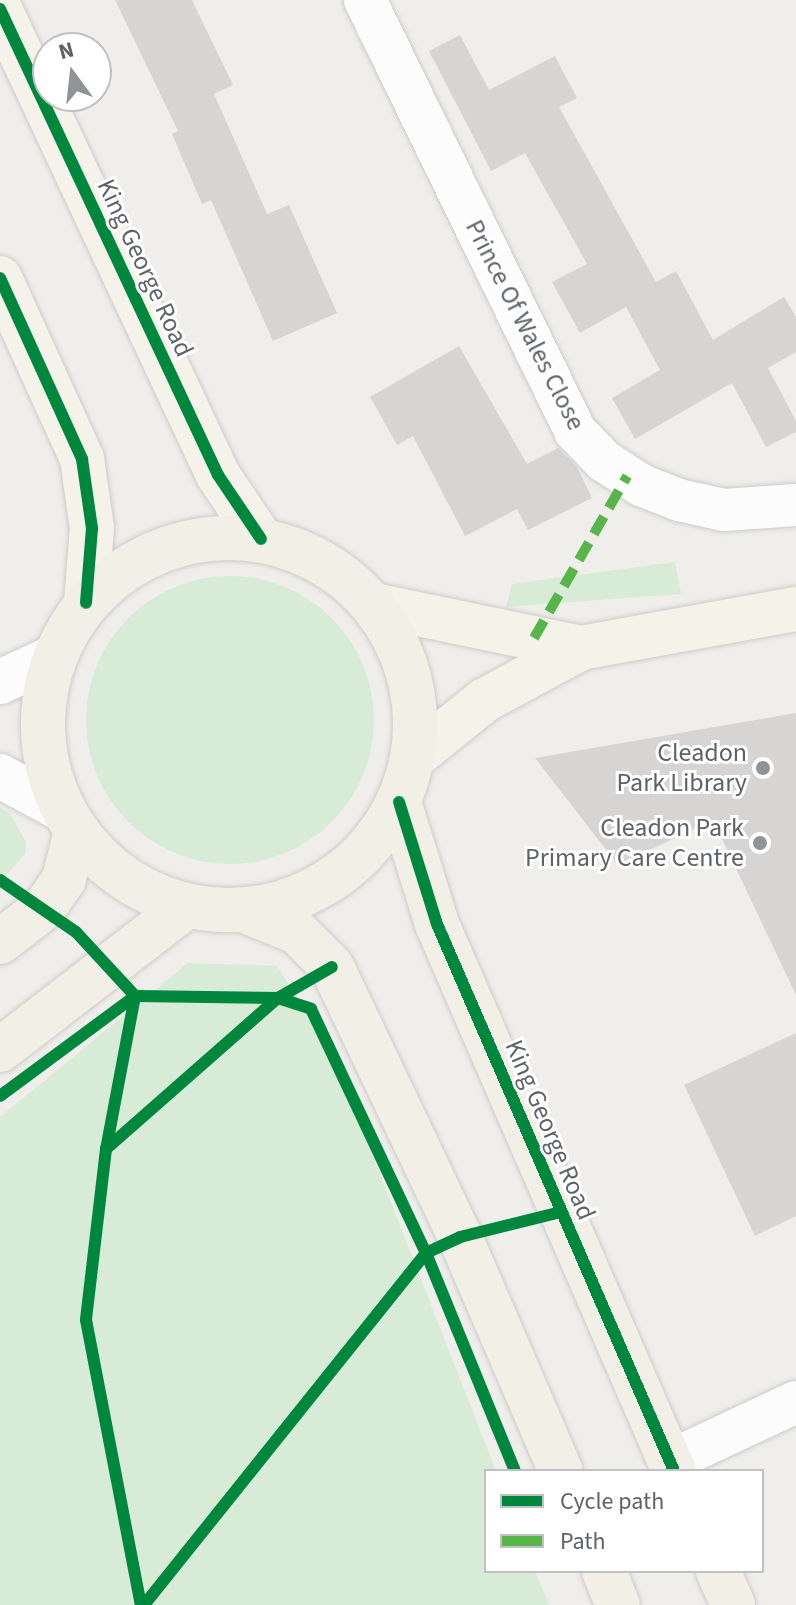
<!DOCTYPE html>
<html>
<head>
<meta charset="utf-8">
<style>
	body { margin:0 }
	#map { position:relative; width:796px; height:1605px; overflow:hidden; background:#efeeea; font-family:"Source Sans 3",sans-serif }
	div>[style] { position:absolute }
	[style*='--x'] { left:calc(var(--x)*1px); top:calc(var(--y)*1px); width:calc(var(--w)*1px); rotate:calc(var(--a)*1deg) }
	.green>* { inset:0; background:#d8ebd6 }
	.round { border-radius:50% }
	.building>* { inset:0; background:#d6d5d3 }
	.roads { filter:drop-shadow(0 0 2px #cbcccc) drop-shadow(0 0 2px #cbcccc) }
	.minor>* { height:42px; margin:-21px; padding:0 21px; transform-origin:21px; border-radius:21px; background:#fdfcfc }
	.tertiary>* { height:44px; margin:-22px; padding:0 22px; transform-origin:22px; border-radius:22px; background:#fdfcfc }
	.primary>* { height:44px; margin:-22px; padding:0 22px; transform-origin:22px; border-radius:22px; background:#f4f2e9 }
	.trunk>* { height:44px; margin:-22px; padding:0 22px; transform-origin:22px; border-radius:22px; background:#f2f0e6 }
	.trunk>.ring { margin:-22px; padding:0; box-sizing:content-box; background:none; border:44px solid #f2f0e6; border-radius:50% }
	.quiet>* { height:10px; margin-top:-5px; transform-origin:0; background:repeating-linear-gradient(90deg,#58b549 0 20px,transparent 0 30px) }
	.cycleway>* { height:12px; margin:-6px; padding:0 6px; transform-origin:6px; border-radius:6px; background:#00873e }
	.dots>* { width:22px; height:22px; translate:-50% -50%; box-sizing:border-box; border:4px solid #fff; border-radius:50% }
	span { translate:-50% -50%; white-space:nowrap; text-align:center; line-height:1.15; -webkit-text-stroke:6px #fff; paint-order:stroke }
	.street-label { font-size:26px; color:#5f6368 }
	.poi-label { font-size:26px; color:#5f6368 }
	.right { translate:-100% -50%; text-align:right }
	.legend { position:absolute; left:484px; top:1469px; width:280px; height:104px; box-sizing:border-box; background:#fff; border:2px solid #bfc1c3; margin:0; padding:10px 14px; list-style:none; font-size:24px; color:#5f6368 }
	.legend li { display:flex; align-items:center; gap:16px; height:40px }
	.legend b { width:40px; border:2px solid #bfc1c3 }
	.north { position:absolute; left:32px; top:32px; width:80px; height:80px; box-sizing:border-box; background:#fff; border:2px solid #bfc1c3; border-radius:50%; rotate:345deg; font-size:22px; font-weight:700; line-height:32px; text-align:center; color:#5f6368 }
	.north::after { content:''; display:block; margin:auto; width:28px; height:36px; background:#919496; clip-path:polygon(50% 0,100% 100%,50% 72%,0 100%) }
</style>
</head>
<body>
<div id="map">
	<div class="green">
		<div style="clip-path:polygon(675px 562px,681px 594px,506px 607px,512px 584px)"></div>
		<div class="round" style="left:86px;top:576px;width:288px;height:288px"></div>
		<div style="clip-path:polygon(0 807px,10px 814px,26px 842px,25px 854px,0 882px)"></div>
		<div style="clip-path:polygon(188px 963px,277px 966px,333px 1054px,496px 1471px,486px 1471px,486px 1571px,535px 1571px,549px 1605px,0 1605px,0 1117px)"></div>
	</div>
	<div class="building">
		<div style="clip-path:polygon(115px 0,192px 0,233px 85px,214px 94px,267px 214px,289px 205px,337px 313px,273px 341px,211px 200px,202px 204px,172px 134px,178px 131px)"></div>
		<div style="clip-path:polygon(460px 35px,489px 90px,555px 56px,577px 98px,559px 107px,656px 282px,676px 271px,713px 340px,784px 297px,796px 317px,796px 352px,768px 368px,796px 421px,796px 432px,766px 447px,732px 383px,635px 439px,612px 398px,660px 370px,626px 307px,580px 333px,552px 282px,587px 264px,525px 153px,491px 171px,429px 51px)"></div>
		<div style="clip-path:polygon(459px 346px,527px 464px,558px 448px,577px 467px,592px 498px,528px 530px,517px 509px,465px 536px,413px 436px,397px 445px,370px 397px)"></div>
		<div style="clip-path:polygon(796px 713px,796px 995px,713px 820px,618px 865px,535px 758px)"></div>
		<div style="clip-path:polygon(796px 1033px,796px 1216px,755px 1236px,684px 1085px)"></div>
	</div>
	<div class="roads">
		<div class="minor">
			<div style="--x:365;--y:0;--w:479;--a:64"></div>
			<div style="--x:575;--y:431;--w:42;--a:46"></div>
			<div style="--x:604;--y:461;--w:44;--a:33"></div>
			<div style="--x:641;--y:485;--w:41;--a:21.5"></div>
			<div style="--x:679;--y:500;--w:46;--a:12.5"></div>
			<div style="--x:724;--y:510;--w:72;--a:-4"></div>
			<div style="--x:670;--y:1461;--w:139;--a:-25.1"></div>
		</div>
		<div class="tertiary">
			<div style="--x:0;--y:682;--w:60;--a:-24.8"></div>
			<div style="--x:0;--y:776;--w:72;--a:28.4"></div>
		</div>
		<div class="primary">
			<div style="--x:0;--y:9;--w:514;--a:64.93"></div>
			<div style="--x:218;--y:475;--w:77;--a:56.1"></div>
			<div style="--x:0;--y:278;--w:199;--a:65.6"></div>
			<div style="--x:82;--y:459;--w:70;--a:81.8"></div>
			<div style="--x:92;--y:528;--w:75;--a:94.6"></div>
			<div style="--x:374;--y:605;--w:211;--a:11.7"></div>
			<div style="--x:413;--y:758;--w:92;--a:-38.9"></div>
			<div style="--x:485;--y:700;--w:109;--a:-28.4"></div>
			<div style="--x:581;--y:648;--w:219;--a:-10.3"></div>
		</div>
		<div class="trunk">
			<div class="ring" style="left:43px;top:538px;width:328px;height:328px"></div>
			<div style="--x:399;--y:802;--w:128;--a:72.7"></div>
			<div style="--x:437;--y:924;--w:596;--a:66.57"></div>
			<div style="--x:243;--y:910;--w:58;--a:22.2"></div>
			<div style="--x:297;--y:932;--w:49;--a:45"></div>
			<div style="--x:332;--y:967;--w:299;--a:64.6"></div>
			<div style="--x:460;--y:1237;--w:255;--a:66.7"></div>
			<div style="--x:0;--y:942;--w:56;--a:-37.7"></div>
			<div style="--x:44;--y:908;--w:35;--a:-55"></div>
			<div style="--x:64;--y:879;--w:49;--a:-76"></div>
			<div style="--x:0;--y:1050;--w:236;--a:-37.6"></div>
			<div style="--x:604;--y:1571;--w:37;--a:68"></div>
			<div style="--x:718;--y:1571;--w:37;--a:66"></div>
		</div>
	</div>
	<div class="quiet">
		<div style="--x:534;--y:638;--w:187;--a:-60.1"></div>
	</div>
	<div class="cycleway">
		<div style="--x:0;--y:9;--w:514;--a:64.93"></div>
		<div style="--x:218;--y:475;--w:77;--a:56.1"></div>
		<div style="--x:0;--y:278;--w:199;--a:65.6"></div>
		<div style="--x:82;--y:459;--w:70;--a:81.8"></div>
		<div style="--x:92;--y:528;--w:75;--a:94.6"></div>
		<div style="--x:399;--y:802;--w:128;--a:72.7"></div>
		<div style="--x:437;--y:924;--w:596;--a:66.57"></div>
		<div style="--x:0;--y:880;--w:92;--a:34.4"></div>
		<div style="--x:76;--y:932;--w:87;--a:47.3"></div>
		<div style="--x:135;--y:996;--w:156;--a:100.7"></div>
		<div style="--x:106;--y:1149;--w:172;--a:96.7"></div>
		<div style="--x:86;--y:1320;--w:290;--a:79.1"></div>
		<div style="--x:278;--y:998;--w:35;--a:18"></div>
		<div style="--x:311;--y:1009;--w:270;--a:64.8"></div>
		<div style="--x:426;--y:1253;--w:235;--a:67.8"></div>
		<div style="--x:0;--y:1096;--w:168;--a:-36.5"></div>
		<div style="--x:135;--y:996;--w:143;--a:0.8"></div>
		<div style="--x:278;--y:998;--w:62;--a:-29.9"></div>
		<div style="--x:106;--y:1149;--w:229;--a:-41.3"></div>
		<div style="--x:144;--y:1605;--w:451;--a:-51.3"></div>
		<div style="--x:426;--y:1253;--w:38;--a:-25"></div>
		<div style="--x:460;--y:1237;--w:104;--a:-13.9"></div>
	</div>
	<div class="dots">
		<div style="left:763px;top:768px;background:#919496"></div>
		<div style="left:760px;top:843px;background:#919496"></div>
	</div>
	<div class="street-label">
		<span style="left:145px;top:268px;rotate:65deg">King George Road</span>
		<span style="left:525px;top:325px;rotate:63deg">Prince Of Wales Close</span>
		<span style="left:550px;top:1130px;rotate:67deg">King George Road</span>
	</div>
	<div class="poi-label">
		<span class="right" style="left:747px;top:768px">Cleadon<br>Park Library</span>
		<span class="right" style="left:744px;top:843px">Cleadon Park<br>Primary Care Centre</span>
	</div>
	<ul class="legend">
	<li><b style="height:10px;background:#00873e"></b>Cycle path</li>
	<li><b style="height:10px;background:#58b549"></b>Path</li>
	</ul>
	<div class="north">N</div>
</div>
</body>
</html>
